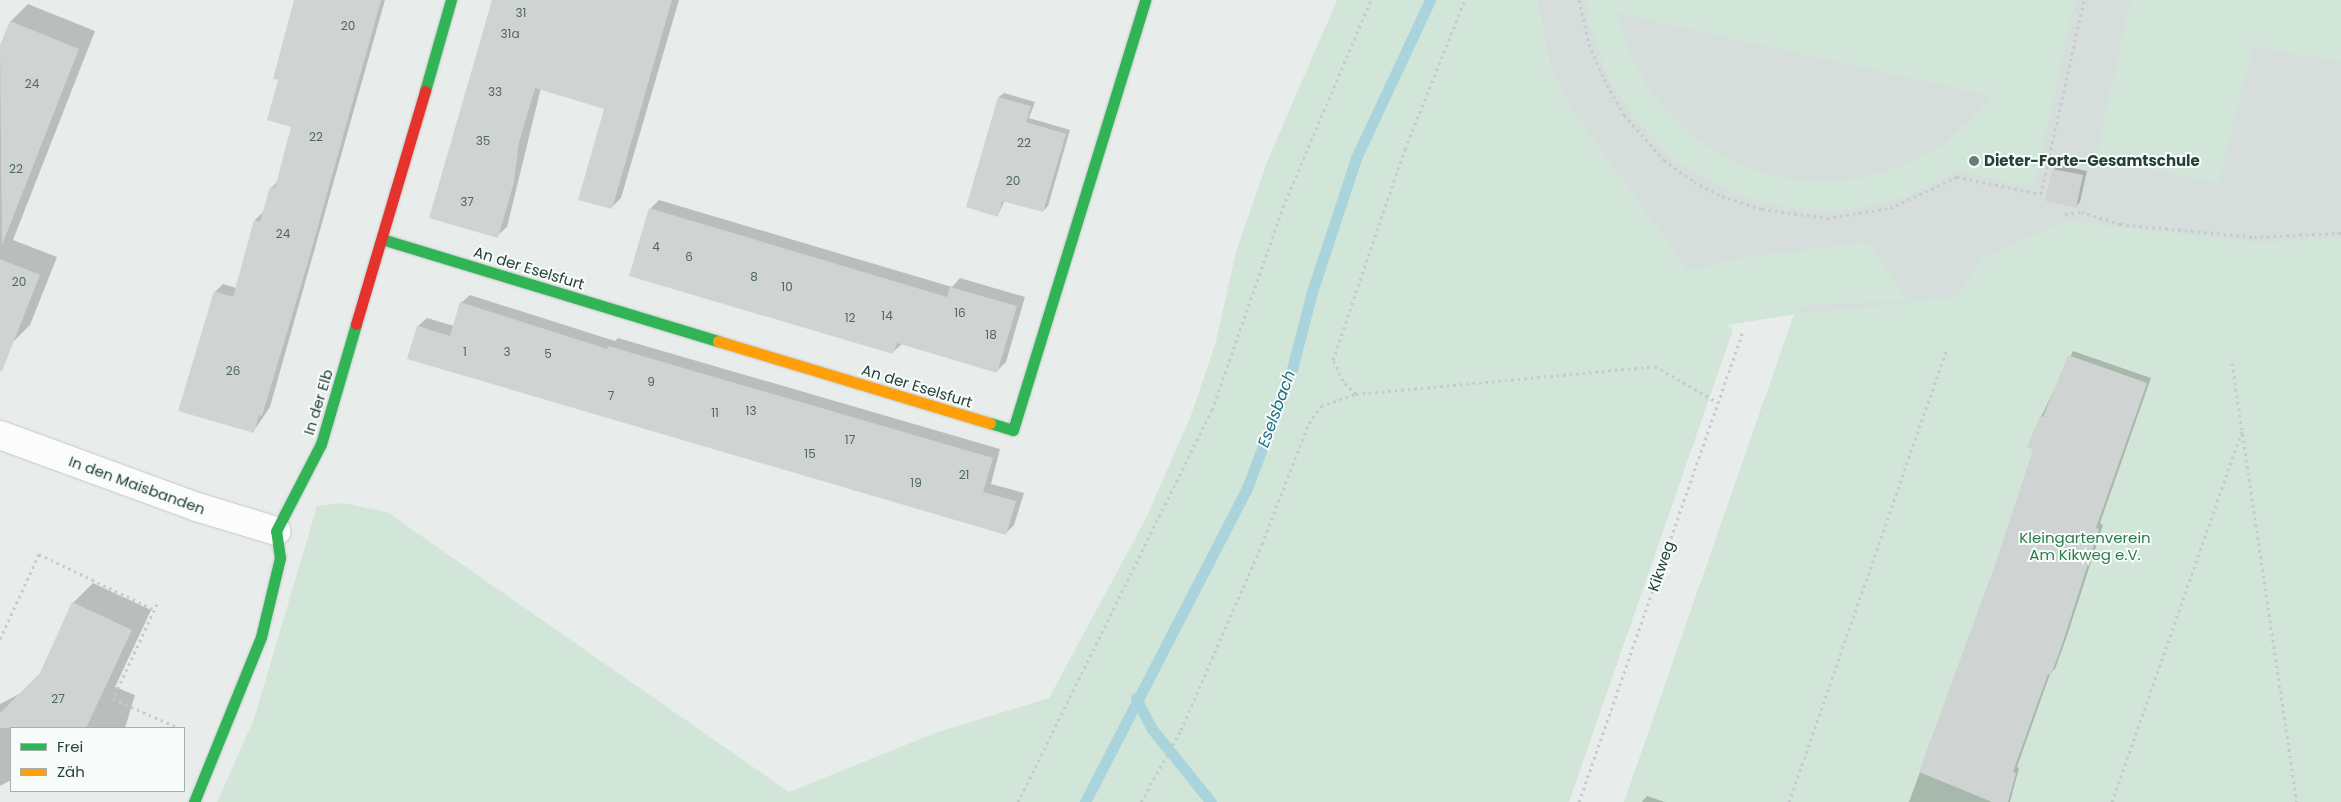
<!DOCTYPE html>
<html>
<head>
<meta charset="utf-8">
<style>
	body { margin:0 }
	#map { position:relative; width:2341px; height:802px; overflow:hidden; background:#e8edeb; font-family:Poppins,sans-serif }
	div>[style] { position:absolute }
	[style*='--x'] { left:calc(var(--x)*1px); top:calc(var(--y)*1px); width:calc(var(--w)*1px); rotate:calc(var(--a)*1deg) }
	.built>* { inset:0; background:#d6dedb }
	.green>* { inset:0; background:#d1e6d8 }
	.shadow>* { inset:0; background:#0003 }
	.stream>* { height:11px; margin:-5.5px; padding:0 5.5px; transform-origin:5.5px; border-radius:5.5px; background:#a9d4db }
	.building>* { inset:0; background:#cfd4d2 }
	.path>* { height:3px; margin-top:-1.5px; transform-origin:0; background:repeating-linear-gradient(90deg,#c3ccca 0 2.5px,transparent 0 6.5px) }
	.roads { filter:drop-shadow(0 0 1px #c5cac8) drop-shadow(0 0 1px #c5cac8) }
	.street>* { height:28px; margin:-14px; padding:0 14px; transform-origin:14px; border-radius:14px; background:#fcfcfc }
	.fast>* { height:11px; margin:-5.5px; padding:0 5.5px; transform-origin:5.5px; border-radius:5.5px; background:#30b455 }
	.slow>* { height:11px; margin:-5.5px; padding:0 5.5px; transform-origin:5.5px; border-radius:5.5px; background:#ff9f0a }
	.jam>* { height:11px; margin:-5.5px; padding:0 5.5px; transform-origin:5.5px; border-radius:5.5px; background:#e5322d }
	.dots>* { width:14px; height:14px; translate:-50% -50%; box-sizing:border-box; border:2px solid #f7fbf9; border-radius:50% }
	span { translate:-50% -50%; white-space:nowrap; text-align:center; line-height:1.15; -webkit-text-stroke:4px #f7fbf9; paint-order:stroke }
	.number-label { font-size:12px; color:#506761 }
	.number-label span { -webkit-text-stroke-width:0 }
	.poi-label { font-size:15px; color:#24423a; font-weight:700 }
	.left { translate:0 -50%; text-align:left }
	.street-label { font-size:15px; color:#24423a }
	.park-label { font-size:15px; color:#2d7a4b }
	.water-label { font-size:16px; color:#1c6f80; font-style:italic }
	.legend { position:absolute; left:10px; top:727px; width:175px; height:65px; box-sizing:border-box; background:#f7fbf9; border:1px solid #a3b1ad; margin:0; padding:6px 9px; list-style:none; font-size:15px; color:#24423a }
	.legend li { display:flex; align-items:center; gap:10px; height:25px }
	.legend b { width:25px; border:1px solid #a3b1ad }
</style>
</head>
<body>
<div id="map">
	<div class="built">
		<div style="clip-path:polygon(1537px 0,2341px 0,2341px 280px,1795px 314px,1726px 325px,1568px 105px,1549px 61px)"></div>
	</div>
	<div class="green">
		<div style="clip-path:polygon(evenodd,1337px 0,1537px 0,1549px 61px,1568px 105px,1687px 271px,1743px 258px,1868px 242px,1908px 300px,1955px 298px,1985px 256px,2066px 221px,2257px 243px,2341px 238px,2341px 802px,1624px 802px,1794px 314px,1727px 325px,1733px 330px,1569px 802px,217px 802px,254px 719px,317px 506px,343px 503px,387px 512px,789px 792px,935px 733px,1049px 698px,1145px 520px,1190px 418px,1216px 341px,1236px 252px,1267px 162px,1337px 0,1915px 301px,1915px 302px,1796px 314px,1809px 304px,1915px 301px)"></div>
		<div style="clip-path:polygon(evenodd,1585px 0,2075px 0,2034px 188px,1957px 171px,1906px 197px,1843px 211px,1787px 208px,1761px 202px,1732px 193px,1675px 160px,1633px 116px,1609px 79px,1590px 26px,1585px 0,1617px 13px,1991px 96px,1971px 120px,1940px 147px,1902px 166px,1864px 178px,1821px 182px,1783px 178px,1738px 164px,1696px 139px,1669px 113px,1648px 87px,1630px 55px,1617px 13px)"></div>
		<div style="clip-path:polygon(2131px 0,2341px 0,2341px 62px,2253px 46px,2218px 183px,2096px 157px)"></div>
	</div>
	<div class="shadow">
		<div style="clip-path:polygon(311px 0,385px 0,270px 407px,253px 432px,215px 292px,223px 284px,236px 288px,255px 220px,263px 212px,271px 188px,278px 181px,293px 126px)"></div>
		<div style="clip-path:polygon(493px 0,679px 0,621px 198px,611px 208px,606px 108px,541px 88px,507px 227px,497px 236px)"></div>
		<div style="clip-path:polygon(28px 4px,95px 31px,13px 240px,57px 257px,30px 325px,13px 342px,0 346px,0 48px,11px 21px)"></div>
		<div style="clip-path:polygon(1004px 93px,1035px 102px,1029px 118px,1070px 130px,1048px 206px,1043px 211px,1005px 200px,998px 215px,968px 206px,999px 97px)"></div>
		<div style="clip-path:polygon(2058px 165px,2087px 171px,2080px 202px,2076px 206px,2054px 169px)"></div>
		<div style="clip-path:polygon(659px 200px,952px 287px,960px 278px,1025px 297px,1006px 362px,997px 371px,902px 344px,893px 352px,650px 209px)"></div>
		<div style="clip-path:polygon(470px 295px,615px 341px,618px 338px,1000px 449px,991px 484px,1024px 493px,1014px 525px,1006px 533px,418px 326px,427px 318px,454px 326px,461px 303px)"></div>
		<div style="clip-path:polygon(2073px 351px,2151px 378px,2100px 523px,2103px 525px,2066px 639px,2055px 669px,2050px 674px,2017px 767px,2019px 768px,2010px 802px,1909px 802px,1998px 559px,2035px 449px,2041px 417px)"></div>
		<div style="clip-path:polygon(93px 583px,151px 610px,115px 687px,135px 695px,125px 728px,11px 728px,11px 780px,0 786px,0 704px,23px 692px,41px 674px,73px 603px)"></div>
		<div style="clip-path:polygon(1647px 796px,1665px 802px,1642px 802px)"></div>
	</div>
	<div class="stream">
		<div style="--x:1136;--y:698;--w:35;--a:63"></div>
		<div style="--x:1152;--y:729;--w:94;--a:51.1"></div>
		<div style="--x:1085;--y:802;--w:353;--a:-62.7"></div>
		<div style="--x:1247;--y:488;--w:123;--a:-69.1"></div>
		<div style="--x:1291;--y:373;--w:84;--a:-75.5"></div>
		<div style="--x:1312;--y:292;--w:141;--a:-71.8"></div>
		<div style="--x:1356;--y:158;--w:174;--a:-64.9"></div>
	</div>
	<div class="building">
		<div style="clip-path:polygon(294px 0,381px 0,308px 262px,262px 416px,259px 415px,254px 433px,178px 411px,214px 291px,233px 297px,254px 220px,260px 222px,270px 187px,275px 188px,291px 127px,267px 120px,278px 80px,273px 79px)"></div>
		<div style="clip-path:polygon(492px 0,672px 0,612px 209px,578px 200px,604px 109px,535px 88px,519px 142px,514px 182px,498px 238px,429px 218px)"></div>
		<div style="clip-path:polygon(10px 21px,79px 49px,2px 245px,0 45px)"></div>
		<div style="clip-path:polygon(998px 97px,1031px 106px,1026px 122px,1066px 134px,1043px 212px,1002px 201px,998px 217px,966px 207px)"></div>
		<div style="clip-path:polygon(2052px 169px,2083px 175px,2076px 208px,2045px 201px)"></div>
		<div style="clip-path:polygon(649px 208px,947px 297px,950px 287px,1017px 306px,997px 373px,897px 343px,893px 354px,629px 276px)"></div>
		<div style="clip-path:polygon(0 259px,40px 275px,2px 371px,0 371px)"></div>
		<div style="clip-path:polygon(460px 302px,607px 349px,608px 346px,993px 458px,983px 492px,1016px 501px,1006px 535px,407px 359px,417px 326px,450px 336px)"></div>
		<div style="clip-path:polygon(2068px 355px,2147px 383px,2096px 528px,2099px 529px,2062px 645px,2051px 675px,2048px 674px,2013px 772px,2016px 773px,2008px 802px,1992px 802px,1919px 772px,1997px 559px,2033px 449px,2027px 447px,2040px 416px,2043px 417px)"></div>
		<div style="clip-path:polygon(72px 602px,132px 630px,86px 728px,0 728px,0 713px,40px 673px)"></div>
	</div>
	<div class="path">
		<div style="--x:1579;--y:0;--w:45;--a:77.2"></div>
		<div style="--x:1589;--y:44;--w:38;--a:67"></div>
		<div style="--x:1604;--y:79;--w:41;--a:60.9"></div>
		<div style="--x:1624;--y:115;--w:60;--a:48.4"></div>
		<div style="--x:1664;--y:160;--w:37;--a:36"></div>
		<div style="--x:1694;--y:182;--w:31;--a:27"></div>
		<div style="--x:1722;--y:196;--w:42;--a:18"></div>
		<div style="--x:1762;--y:209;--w:66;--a:7.9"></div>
		<div style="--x:1827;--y:218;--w:64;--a:-9"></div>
		<div style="--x:1890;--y:208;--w:74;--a:-24.8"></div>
		<div style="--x:1957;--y:177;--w:86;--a:11.4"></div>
		<div style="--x:2041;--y:194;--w:199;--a:-77.5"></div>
		<div style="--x:2065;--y:214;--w:16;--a:-7"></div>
		<div style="--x:2081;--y:212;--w:41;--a:17.1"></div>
		<div style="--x:2120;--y:224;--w:135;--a:5.5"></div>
		<div style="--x:2254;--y:237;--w:87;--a:-2.6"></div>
		<div style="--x:2232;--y:363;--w:444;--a:81.6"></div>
		<div style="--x:1356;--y:394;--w:300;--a:-5.3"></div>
		<div style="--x:1655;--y:366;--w:72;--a:30.1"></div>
		<div style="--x:157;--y:604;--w:105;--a:114.9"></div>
		<div style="--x:113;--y:699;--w:72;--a:23.7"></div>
		<div style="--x:0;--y:639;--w:94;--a:-65.4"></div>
		<div style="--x:39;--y:554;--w:129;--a:25.8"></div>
		<div style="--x:1018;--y:802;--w:437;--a:-63.7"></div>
		<div style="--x:1212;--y:410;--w:215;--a:-70.7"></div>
		<div style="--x:1283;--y:207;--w:225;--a:-67"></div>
		<div style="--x:1141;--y:802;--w:82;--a:-60.9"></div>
		<div style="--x:1181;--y:730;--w:203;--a:-66.5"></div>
		<div style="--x:1262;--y:544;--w:130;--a:-68.8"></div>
		<div style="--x:1309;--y:423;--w:21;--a:-55"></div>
		<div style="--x:1321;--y:406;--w:37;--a:-19"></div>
		<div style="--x:1356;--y:394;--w:18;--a:-135"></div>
		<div style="--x:1343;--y:381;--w:23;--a:-115"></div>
		<div style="--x:1333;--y:360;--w:223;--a:-71.2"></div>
		<div style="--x:1405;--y:149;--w:161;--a:-68.1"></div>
		<div style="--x:1579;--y:802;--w:500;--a:-70.8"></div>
		<div style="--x:1789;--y:802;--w:480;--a:-70.8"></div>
		<div style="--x:2112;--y:802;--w:394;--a:-70.7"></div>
	</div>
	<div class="roads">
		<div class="street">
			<div style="--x:0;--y:435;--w:210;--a:20.1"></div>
			<div style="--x:197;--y:507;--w:83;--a:16.9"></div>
		</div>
		<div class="fast">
			<div style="--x:425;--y:91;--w:95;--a:-74.1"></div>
			<div style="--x:382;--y:239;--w:351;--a:16.9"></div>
			<div style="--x:990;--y:423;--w:24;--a:17"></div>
			<div style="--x:1013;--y:430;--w:450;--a:-72.9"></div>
			<div style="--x:194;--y:802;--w:178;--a:-67.9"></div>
			<div style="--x:261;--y:637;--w:81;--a:-76.5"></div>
			<div style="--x:280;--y:558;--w:27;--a:-98"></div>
			<div style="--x:276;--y:531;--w:98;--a:-62.7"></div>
			<div style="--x:321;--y:444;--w:125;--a:-73.7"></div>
		</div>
		<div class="slow">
			<div style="--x:718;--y:341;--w:284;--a:16.8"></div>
		</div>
		<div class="jam">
			<div style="--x:356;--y:324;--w:243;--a:-73.5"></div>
		</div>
	</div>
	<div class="dots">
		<div style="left:1974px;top:161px;background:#697e78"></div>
	</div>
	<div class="number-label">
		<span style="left:521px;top:13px">31</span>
		<span style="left:348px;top:26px">20</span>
		<span style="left:510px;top:34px">31a</span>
		<span style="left:32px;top:84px">24</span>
		<span style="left:495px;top:92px">33</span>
		<span style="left:316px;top:137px">22</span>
		<span style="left:483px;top:141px">35</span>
		<span style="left:1024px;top:143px">22</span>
		<span style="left:16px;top:169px">22</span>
		<span style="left:1013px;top:181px">20</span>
		<span style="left:467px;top:202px">37</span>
		<span style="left:283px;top:234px">24</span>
		<span style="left:656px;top:247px">4</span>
		<span style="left:689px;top:257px">6</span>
		<span style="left:754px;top:277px">8</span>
		<span style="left:19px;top:282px">20</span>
		<span style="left:787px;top:287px">10</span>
		<span style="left:960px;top:313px">16</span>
		<span style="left:887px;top:316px">14</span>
		<span style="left:850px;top:318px">12</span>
		<span style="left:991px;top:335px">18</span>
		<span style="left:465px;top:352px">1</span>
		<span style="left:507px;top:352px">3</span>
		<span style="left:548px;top:354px">5</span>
		<span style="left:233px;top:371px">26</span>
		<span style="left:651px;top:382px">9</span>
		<span style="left:611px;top:396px">7</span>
		<span style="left:751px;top:411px">13</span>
		<span style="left:715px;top:413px">11</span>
		<span style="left:850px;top:440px">17</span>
		<span style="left:810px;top:454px">15</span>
		<span style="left:964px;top:475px">21</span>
		<span style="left:916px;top:483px">19</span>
		<span style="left:58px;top:699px">27</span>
	</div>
	<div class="poi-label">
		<span class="left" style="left:1984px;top:161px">Dieter-Forte-Gesamtschule</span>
	</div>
	<div class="street-label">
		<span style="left:529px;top:268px;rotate:17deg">An der Eselsfurt</span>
		<span style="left:917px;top:386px;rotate:17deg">An der Eselsfurt</span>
		<span style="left:318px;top:402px;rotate:-73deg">In der Elb</span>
		<span style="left:137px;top:485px;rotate:20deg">In den Maisbanden</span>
		<span style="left:1661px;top:566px;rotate:-71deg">Kikweg</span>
	</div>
	<div class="park-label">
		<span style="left:2085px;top:546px">Kleingartenverein<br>Am Kikweg e.V.</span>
	</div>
	<div class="water-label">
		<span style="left:1277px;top:409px;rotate:-70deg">Eselsbach</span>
	</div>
	<ul class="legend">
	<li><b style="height:6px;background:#30b455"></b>Frei</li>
	<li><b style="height:6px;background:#ff9f0a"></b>Zäh</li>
	</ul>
</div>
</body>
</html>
